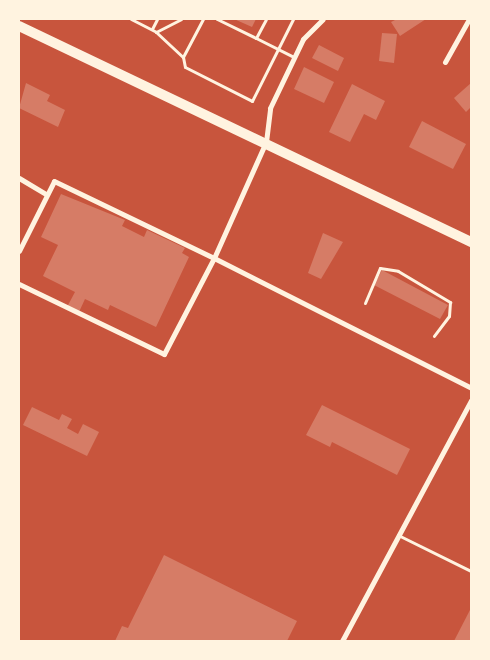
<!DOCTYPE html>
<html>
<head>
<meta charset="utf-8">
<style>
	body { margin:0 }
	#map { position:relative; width:490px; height:660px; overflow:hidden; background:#c8553d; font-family:"PT Sans",sans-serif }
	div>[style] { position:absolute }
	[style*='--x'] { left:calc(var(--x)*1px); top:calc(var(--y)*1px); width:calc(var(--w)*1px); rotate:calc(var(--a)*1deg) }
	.building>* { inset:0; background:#d67c66 }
	.service>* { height:3px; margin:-1.5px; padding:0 1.5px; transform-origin:1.5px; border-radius:1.5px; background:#fff3e0 }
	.minor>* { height:5px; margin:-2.5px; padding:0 2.5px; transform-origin:2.5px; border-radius:2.5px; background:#fff3e0 }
	.primary>* { height:10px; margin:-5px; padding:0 5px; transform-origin:5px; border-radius:5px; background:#fff3e0 }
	span { translate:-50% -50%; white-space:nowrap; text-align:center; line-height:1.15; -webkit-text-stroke:4px #fff3e0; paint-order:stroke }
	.frame { position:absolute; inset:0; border:20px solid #fff3e0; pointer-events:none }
</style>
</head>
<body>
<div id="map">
	<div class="building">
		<div style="clip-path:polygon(234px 19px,256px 19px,252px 27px)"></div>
		<div style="clip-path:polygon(397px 19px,426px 19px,400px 36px,391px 22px)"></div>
		<div style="clip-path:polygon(382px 33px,397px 34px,394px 63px,379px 61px)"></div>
		<div style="clip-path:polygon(319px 45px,344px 58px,338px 71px,312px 58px)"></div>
		<div style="clip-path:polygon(304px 67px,334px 82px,324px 103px,294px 89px)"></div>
		<div style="clip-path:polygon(26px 83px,50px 95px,47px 101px,65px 110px,58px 127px,19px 108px)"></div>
		<div style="clip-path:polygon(471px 83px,471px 107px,466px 112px,454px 98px)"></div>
		<div style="clip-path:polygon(352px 84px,385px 101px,376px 120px,364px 114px,350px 142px,329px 132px)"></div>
		<div style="clip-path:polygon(422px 121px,466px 144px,453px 169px,409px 147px)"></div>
		<div style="clip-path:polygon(61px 194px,125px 220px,122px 226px,144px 237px,147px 230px,185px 248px,182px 253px,189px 257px,156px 327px,110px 305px,108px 310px,85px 299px,79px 312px,67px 307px,75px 292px,43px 276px,58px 245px,41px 237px)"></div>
		<div style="clip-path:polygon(323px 233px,343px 242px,321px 279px,308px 273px)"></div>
		<div style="clip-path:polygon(382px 270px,448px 305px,440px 319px,374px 285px)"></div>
		<div style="clip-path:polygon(322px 405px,410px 449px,397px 475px,332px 442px,330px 447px,306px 435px)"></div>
		<div style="clip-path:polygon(32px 407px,59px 420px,62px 414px,72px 419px,67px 428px,78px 434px,83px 424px,99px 432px,87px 456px,23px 425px)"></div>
		<div style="clip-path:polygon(164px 555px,297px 621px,287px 641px,115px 641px,122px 626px,128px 628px)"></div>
		<div style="clip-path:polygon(471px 608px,471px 641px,454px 641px)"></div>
	</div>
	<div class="service">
		<div style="--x:131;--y:19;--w:28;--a:27"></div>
		<div style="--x:156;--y:32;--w:37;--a:43"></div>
		<div style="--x:203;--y:19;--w:43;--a:117.8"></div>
		<div style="--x:183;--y:57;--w:10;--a:79"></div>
		<div style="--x:185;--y:67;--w:75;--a:26.9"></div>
		<div style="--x:252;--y:101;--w:92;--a:-63.4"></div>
		<div style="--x:217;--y:19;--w:43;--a:26"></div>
		<div style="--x:256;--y:38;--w:21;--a:-62"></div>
		<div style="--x:152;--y:29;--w:11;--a:-63"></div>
		<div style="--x:156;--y:32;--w:28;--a:-27"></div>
		<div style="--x:256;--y:38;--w:42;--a:26.6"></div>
		<div style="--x:365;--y:303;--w:38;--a:-67"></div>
		<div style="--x:380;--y:268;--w:18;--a:9"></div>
		<div style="--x:398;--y:271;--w:61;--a:30.8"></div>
		<div style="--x:450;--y:302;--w:14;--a:94"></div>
		<div style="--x:449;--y:316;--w:25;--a:127"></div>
		<div style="--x:398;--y:535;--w:81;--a:26.3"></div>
	</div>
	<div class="minor">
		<div style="--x:445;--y:62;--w:49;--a:-60.8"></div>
		<div style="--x:19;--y:178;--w:31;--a:31"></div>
		<div style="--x:19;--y:251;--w:78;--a:-63.4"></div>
		<div style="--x:54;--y:181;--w:178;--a:25.7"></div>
		<div style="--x:214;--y:258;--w:127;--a:-65.9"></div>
		<div style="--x:266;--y:142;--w:34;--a:-83"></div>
		<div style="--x:270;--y:108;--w:76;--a:-64.4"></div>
		<div style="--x:303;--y:39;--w:28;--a:-45"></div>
		<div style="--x:19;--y:284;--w:161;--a:25.8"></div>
		<div style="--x:164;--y:354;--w:108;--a:-62.5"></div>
		<div style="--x:214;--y:258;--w:288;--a:26.8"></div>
		<div style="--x:342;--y:641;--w:273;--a:-61.8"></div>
	</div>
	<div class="primary">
		<div style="--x:19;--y:26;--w:501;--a:25.54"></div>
	</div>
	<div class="frame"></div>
</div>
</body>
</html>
